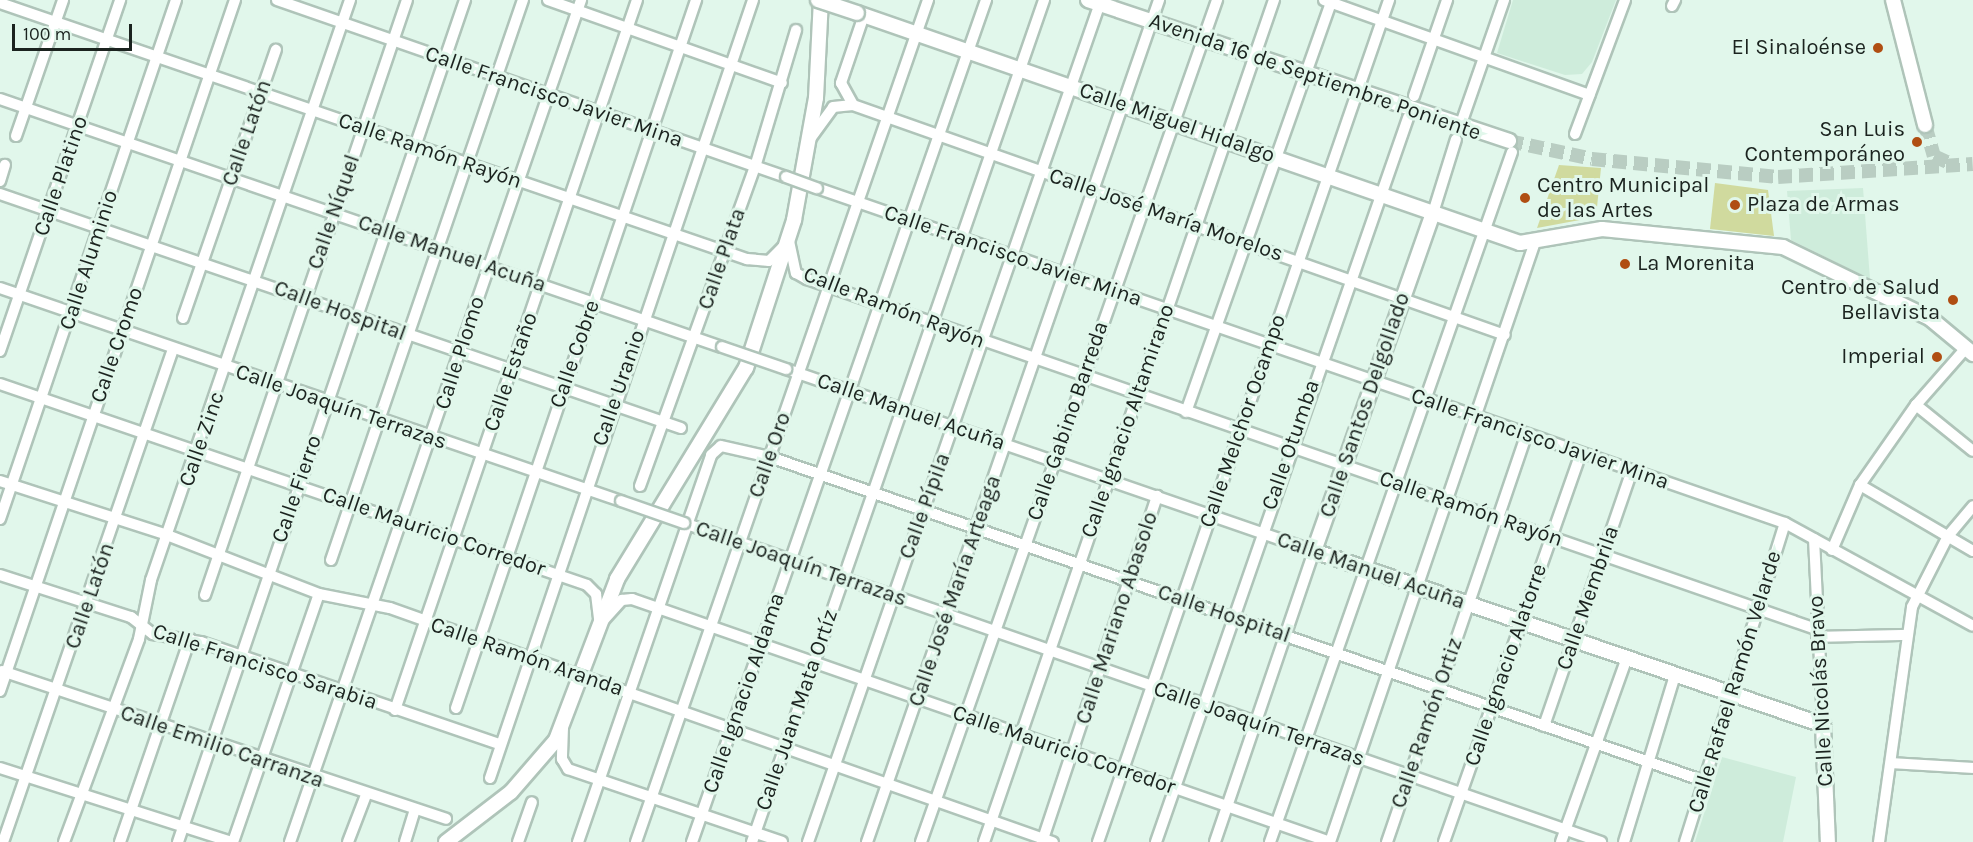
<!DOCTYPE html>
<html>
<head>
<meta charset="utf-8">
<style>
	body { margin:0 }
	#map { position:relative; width:1973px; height:842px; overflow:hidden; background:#e1f7eb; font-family:Karla,sans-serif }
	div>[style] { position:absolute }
	.built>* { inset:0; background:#ceecdb }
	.green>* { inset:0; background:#d0da9e }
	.major-tunnel>* { height:14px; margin-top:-7px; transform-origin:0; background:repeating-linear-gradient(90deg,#b9cdc2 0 14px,transparent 0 21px) }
	.roads { filter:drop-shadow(2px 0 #afc4b9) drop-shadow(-2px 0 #afc4b9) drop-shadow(0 2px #afc4b9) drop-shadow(0 -2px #afc4b9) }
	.minor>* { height:10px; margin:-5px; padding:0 5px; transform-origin:5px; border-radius:5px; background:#fff }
	.major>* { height:14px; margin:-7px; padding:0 7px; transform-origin:7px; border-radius:7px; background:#fff }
	.bridges { filter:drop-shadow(2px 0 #afc4b9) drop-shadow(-2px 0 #afc4b9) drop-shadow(0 2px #afc4b9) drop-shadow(0 -2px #afc4b9) }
	.minor-bridge>* { height:10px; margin:-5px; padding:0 5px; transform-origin:5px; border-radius:5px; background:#fff }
	.major-bridge>* { height:14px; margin:-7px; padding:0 7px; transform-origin:7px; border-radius:7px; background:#fff }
	.dots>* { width:16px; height:16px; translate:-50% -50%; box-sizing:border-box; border:3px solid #e1f7eb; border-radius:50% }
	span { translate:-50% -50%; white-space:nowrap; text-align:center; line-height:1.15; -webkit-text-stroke:6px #e1f7eb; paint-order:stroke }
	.poi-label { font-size:22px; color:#1b231f }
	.right { translate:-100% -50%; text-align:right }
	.left { translate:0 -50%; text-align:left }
	.street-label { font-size:22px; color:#1b231f }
	.scale { position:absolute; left:12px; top:24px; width:120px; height:27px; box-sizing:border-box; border:3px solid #1b231f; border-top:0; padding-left:8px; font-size:18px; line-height:21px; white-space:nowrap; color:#1b231f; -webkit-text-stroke:4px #e1f7eb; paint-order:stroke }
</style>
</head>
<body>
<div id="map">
	<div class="built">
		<i style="clip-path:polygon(1513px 0,1616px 0,1592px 62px,1582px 74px,1565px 75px,1497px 53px)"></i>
		<i style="clip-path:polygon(1863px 188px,1870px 279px,1791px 240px,1787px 191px)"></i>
		<i style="clip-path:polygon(1722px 757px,1796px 777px,1783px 842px,1695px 842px)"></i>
	</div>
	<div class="green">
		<i style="clip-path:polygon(1559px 165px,1601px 168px,1596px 217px,1537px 228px)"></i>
		<i style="clip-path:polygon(1715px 183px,1768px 190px,1774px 236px,1710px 229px)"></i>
	</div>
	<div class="major-tunnel">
		<i style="left:1925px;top:125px;width:32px;rotate:74deg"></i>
		<i style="left:1934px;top:156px;width:19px;rotate:25deg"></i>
		<i style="left:1509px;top:141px;width:85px;rotate:12.2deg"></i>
		<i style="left:1592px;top:159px;width:187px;rotate:5.5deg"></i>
		<i style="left:1778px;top:177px;width:195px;rotate:-3.8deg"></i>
	</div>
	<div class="roads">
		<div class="minor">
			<i style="left:277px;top:0;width:539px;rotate:19.17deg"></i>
			<i style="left:548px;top:0;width:248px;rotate:19.5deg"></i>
			<i style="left:1324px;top:0;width:282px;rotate:19.7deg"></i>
			<i style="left:0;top:3px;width:790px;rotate:18.92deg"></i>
			<i style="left:747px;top:259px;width:22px;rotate:5deg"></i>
			<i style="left:769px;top:261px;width:21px;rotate:-45deg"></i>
			<i style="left:1672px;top:6px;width:7px;rotate:-63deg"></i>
			<i style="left:864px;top:15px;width:72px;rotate:108.7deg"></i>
			<i style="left:841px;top:83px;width:25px;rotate:61deg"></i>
			<i style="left:853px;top:105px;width:691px;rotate:19.43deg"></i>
			<i style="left:1414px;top:96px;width:102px;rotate:-71deg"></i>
			<i style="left:0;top:99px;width:763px;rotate:18.96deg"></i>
			<i style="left:1463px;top:118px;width:125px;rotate:-70.8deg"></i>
			<i style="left:1575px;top:134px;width:143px;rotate:-69.5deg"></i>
			<i style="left:16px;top:136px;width:144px;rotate:-70.9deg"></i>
			<i style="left:810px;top:139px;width:39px;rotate:-54deg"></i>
			<i style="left:833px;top:107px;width:20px;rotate:-6deg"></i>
			<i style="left:0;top:181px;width:17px;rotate:-73deg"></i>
			<i style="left:817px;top:188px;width:1024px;rotate:19.09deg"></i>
			<i style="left:1785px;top:523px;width:214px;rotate:28.7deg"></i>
			<i style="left:0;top:194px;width:720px;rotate:18.96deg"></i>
			<i style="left:1433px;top:213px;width:77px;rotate:-72.7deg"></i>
			<i style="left:789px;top:241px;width:33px;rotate:78deg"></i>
			<i style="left:796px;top:273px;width:13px;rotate:29deg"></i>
			<i style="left:807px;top:279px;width:1068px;rotate:19.13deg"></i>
			<i style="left:0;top:288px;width:657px;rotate:18.93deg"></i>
			<i style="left:183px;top:318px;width:284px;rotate:-70.9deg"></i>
			<i style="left:0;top:351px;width:371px;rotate:-71.1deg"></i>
			<i style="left:786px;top:369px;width:558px;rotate:19.02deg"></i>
			<i style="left:1314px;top:551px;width:307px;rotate:108.8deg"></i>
			<i style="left:0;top:384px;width:620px;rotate:18.9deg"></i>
			<i style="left:587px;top:585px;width:13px;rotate:45deg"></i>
			<i style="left:596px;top:594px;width:31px;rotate:83deg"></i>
			<i style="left:1916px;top:405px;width:73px;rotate:38.9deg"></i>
			<i style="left:1186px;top:412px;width:437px;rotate:-70.5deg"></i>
			<i style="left:0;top:481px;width:176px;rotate:17.9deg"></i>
			<i style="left:167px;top:535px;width:163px;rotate:21.2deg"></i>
			<i style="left:319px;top:594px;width:72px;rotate:11.2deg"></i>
			<i style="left:390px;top:608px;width:185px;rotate:19.6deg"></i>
			<i style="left:1860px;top:485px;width:131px;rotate:30.3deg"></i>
			<i style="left:640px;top:486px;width:339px;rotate:-70.2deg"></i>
			<i style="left:755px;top:167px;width:143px;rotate:-73.3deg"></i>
			<i style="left:0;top:519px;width:548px;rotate:-71.27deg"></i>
			<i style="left:684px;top:523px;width:971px;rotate:19.18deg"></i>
			<i style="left:1814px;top:539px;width:186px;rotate:87.2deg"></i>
			<i style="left:1832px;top:550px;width:71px;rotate:-66.7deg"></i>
			<i style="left:1860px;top:485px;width:98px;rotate:-55deg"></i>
			<i style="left:1916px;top:405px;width:76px;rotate:-48.7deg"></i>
			<i style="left:331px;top:560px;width:592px;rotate:-71.08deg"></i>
			<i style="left:0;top:575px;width:138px;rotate:17.8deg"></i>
			<i style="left:131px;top:617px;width:28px;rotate:38deg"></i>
			<i style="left:153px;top:634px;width:49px;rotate:9.5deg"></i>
			<i style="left:201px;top:642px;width:315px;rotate:18.9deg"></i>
			<i style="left:205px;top:595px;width:628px;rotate:-71.25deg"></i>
			<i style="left:602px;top:622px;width:30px;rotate:-48deg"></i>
			<i style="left:622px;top:600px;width:10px;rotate:-6deg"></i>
			<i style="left:632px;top:599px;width:739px;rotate:19.19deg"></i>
			<i style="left:1817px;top:637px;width:90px;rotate:-1.3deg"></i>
			<i style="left:2px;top:671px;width:468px;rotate:18.4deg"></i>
			<i style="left:601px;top:683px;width:479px;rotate:19.4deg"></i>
			<i style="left:0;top:691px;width:730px;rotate:-71.22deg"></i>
			<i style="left:456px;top:708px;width:748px;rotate:-71.27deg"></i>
			<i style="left:395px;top:710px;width:750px;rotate:-71.18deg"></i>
			<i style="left:1544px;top:726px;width:270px;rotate:-71deg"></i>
			<i style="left:563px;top:727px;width:32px;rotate:92deg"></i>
			<i style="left:562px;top:759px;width:12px;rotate:59deg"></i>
			<i style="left:568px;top:769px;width:226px;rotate:18.8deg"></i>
			<i style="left:1891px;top:763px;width:82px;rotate:3.5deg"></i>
			<i style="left:0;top:768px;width:244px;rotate:17.7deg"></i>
			<i style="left:490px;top:778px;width:821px;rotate:-71.32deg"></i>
			<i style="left:3px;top:842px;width:521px;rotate:-70.97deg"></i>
			<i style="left:64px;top:842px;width:216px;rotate:-69.7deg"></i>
			<i style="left:139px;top:639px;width:60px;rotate:-78.5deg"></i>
			<i style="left:151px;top:580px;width:613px;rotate:-71.06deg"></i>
			<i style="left:120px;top:842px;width:215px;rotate:-71deg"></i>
			<i style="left:178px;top:842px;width:890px;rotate:-71.18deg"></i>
			<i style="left:233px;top:842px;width:262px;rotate:-70.9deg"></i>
			<i style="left:290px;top:842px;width:891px;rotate:-70.93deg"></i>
			<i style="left:348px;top:842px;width:50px;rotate:-69deg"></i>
			<i style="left:405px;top:842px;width:34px;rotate:-73deg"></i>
			<i style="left:518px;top:842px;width:42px;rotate:-70.7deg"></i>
			<i style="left:578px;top:842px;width:409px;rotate:-71deg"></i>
			<i style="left:711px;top:455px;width:13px;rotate:-42deg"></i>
			<i style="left:721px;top:446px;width:50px;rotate:12.7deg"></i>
			<i style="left:770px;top:457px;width:989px;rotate:19.13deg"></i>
			<i style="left:636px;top:842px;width:891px;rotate:-70.87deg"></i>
			<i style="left:692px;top:842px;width:892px;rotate:-70.75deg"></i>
			<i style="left:752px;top:842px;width:891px;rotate:-70.87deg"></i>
			<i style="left:808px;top:842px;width:892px;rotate:-70.81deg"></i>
			<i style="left:867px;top:842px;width:891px;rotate:-70.87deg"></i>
			<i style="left:921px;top:842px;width:893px;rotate:-70.63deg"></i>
			<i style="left:984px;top:842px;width:891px;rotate:-71deg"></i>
			<i style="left:1042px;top:842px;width:365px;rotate:-71.6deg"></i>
			<i style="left:1098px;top:842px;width:891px;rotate:-70.93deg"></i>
			<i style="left:1156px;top:842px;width:767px;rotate:-70.81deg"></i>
			<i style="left:1270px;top:842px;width:731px;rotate:-70.67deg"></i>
			<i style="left:1330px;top:842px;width:634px;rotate:-71.14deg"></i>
			<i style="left:1387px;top:842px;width:431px;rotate:-71.1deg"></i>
			<i style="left:1444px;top:842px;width:411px;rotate:-70.6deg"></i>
			<i style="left:1561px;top:842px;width:195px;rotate:-70.3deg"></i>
			<i style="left:1624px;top:842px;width:175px;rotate:-73deg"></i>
			<i style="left:1685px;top:842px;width:334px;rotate:-72.6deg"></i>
			<i style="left:1879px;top:842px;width:237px;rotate:-82deg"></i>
			<i style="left:1912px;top:607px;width:80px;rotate:-63.1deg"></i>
			<i style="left:1948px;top:536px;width:39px;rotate:-50deg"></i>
		</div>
		<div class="major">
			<i style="left:1088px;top:0;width:444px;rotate:18.5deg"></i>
			<i style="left:1893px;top:0;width:129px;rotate:75.6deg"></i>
			<i style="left:857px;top:13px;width:702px;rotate:19.13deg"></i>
			<i style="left:1520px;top:243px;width:83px;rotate:-9.7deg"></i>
			<i style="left:1602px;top:229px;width:182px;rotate:5.7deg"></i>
			<i style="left:1783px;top:247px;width:165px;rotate:25.9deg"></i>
			<i style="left:1931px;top:319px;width:55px;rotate:39.8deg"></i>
			<i style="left:1433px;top:213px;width:358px;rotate:109.4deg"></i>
			<i style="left:1314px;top:551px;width:538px;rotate:18.87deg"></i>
			<i style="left:1823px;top:725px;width:117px;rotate:87.6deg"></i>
			<i style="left:446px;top:842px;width:82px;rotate:-37.6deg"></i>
			<i style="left:511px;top:792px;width:69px;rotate:-49.1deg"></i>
			<i style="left:556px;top:740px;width:172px;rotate:-69.2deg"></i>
			<i style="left:617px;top:579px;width:247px;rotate:-58.6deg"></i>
			<i style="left:746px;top:368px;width:156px;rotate:-72deg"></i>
			<i style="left:794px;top:220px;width:124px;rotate:-79.8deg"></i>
			<i style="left:816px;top:98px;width:98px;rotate:-87.1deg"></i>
		</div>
	</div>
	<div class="bridges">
		<div class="minor-bridge">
			<i style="left:786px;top:177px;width:33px;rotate:20deg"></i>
			<i style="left:722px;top:347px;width:68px;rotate:19deg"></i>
			<i style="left:621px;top:501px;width:67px;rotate:19.2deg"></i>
			<i style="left:564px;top:670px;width:39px;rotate:19deg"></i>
		</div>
		<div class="major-bridge">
			<i style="left:818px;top:0;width:41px;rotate:18.4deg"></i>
		</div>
	</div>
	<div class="dots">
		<i style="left:1878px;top:48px;background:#b04e12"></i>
		<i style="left:1917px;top:142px;background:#b04e12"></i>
		<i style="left:1525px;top:198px;background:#b04e12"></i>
		<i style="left:1735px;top:205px;background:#b04e12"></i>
		<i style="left:1625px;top:264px;background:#b04e12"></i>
		<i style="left:1953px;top:300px;background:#b04e12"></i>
		<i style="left:1937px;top:357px;background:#b04e12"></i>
	</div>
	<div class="poi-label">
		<span class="right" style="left:1866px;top:48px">El Sinaloénse</span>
		<span class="right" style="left:1905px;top:142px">San Luis<br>Contemporáneo</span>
		<span class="left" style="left:1537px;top:198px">Centro Municipal<br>de las Artes</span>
		<span class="left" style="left:1747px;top:205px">Plaza de Armas</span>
		<span class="left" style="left:1637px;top:264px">La Morenita</span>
		<span class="right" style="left:1940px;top:300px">Centro de Salud<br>Bellavista</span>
		<span class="right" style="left:1925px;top:357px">Imperial</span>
	</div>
	<div class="street-label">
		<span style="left:1315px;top:77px;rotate:19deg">Avenida 16 de Septiembre Poniente</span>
		<span style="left:554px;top:97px;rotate:19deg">Calle Francisco Javier Mina</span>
		<span style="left:1177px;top:123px;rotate:19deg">Calle Miguel Hidalgo</span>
		<span style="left:247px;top:133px;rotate:-71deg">Calle Latón</span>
		<span style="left:430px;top:151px;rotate:19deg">Calle Ramón Rayón</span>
		<span style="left:61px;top:176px;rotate:-71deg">Calle Platino</span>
		<span style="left:334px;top:212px;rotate:-71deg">Calle Níquel</span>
		<span style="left:1166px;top:215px;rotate:19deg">Calle José María Morelos</span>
		<span style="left:452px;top:254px;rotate:19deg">Calle Manuel Acuña</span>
		<span style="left:1013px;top:256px;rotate:19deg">Calle Francisco Javier Mina</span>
		<span style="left:722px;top:259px;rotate:-71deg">Calle Plata</span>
		<span style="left:89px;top:260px;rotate:-72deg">Calle Aluminio</span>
		<span style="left:894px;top:308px;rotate:21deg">Calle Ramón Rayón</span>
		<span style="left:340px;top:311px;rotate:20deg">Calle Hospital</span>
		<span style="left:117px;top:345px;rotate:-71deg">Calle Cromo</span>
		<span style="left:460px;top:353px;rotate:-72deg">Calle Plomo</span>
		<span style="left:575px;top:354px;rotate:-71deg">Calle Cobre</span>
		<span style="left:511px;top:372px;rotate:-71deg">Calle Estaño</span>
		<span style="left:619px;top:388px;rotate:-71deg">Calle Uranio</span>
		<span style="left:1365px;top:405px;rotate:-71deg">Calle Santos Delgollado</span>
		<span style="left:341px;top:407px;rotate:19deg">Calle Joaquín Terrazas</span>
		<span style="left:911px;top:412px;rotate:19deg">Calle Manuel Acuña</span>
		<span style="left:1068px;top:421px;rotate:-71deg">Calle Gabino Barreda</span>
		<span style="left:1128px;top:421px;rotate:-71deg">Calle Ignacio Altamirano</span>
		<span style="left:1243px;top:421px;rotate:-71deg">Calle Melchor Ocampo</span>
		<span style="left:202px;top:439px;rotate:-71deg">Calle Zinc</span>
		<span style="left:1540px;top:439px;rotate:19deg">Calle Francisco Javier Mina</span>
		<span style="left:1291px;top:445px;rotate:-71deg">Calle Otumba</span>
		<span style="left:770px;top:455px;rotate:-71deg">Calle Oro</span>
		<span style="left:297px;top:489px;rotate:-71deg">Calle Fierro</span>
		<span style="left:925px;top:506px;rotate:-70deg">Calle Pípila</span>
		<span style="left:1471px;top:509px;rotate:19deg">Calle Ramón Rayón</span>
		<span style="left:434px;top:532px;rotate:19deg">Calle Mauricio Corredor</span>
		<span style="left:801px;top:564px;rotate:19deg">Calle Joaquín Terrazas</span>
		<span style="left:1371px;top:571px;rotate:19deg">Calle Manuel Acuña</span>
		<span style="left:955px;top:591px;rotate:-71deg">Calle José María Arteaga</span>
		<span style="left:90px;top:596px;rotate:-71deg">Calle Latón</span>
		<span style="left:1588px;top:598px;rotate:-71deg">Calle Membrila</span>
		<span style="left:1224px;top:614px;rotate:19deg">Calle Hospital</span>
		<span style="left:1117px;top:618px;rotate:-72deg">Calle Mariano Abasolo</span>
		<span style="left:527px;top:657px;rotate:19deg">Calle Ramón Aranda</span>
		<span style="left:1506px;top:665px;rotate:-71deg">Calle Ignacio Alatorre</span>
		<span style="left:265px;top:667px;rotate:18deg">Calle Francisco Sarabia</span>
		<span style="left:1735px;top:682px;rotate:-73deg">Calle Rafael Ramón Velarde</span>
		<span style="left:1821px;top:691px;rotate:-93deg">Calle Nicolás Bravo</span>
		<span style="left:744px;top:693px;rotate:-71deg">Calle Ignacio Aldama</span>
		<span style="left:797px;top:710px;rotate:-71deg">Calle Juan Mata Ortíz</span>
		<span style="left:1427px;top:723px;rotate:-71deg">Calle Ramón Ortiz</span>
		<span style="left:1259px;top:724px;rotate:19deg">Calle Joaquín Terrazas</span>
		<span style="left:222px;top:747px;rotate:19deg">Calle Emilio Carranza</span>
		<span style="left:1064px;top:750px;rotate:19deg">Calle Mauricio Corredor</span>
	</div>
	<div class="scale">100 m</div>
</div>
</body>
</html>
